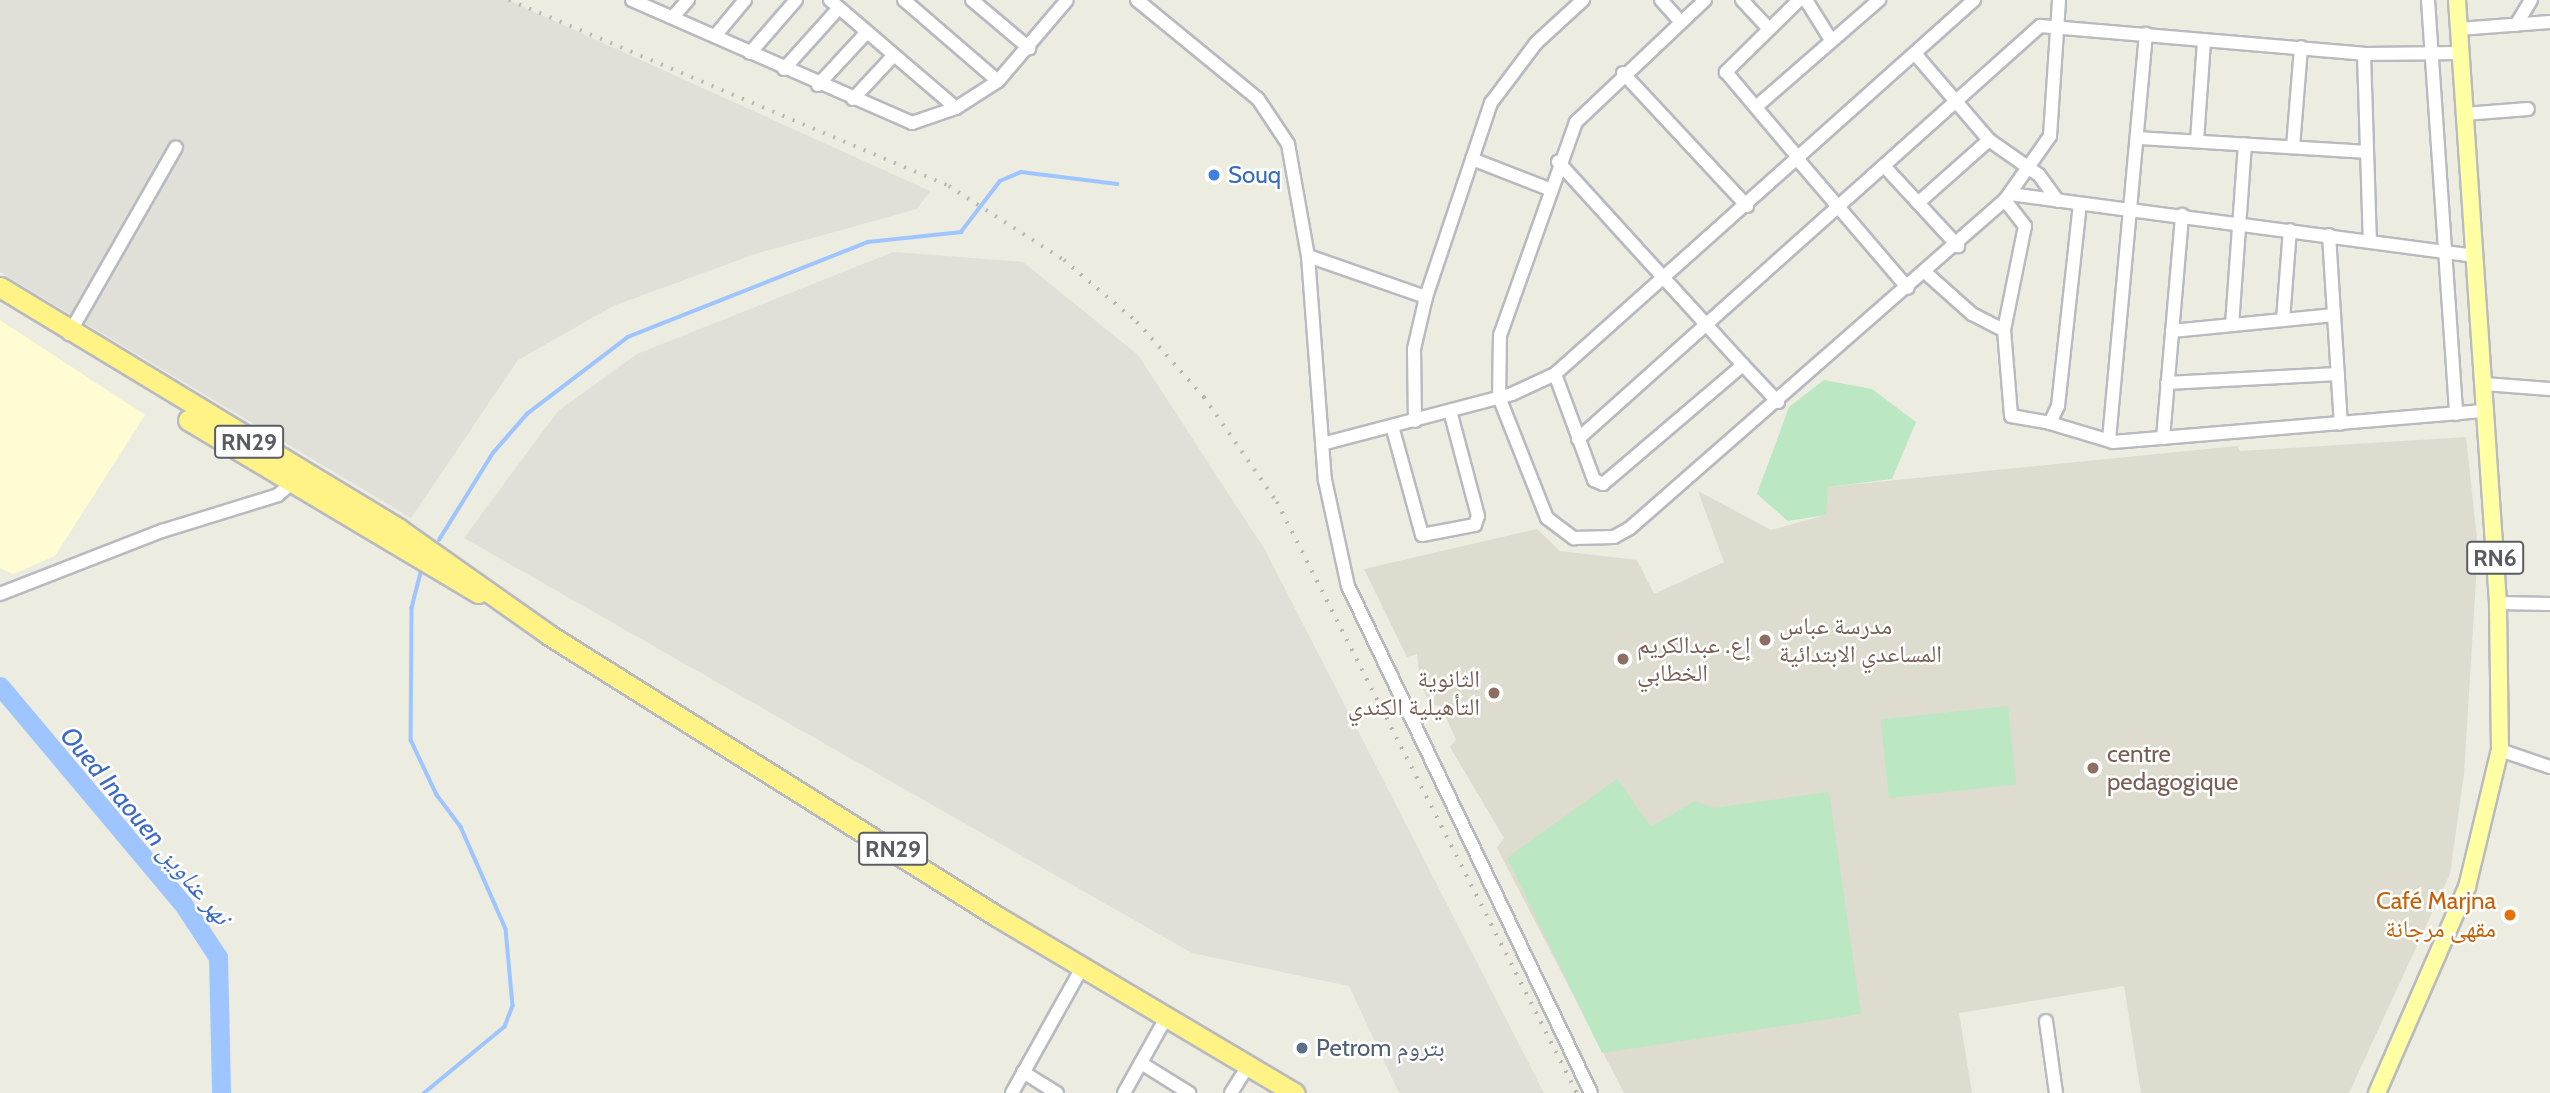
<!DOCTYPE html>
<html>
<head>
<meta charset="utf-8">
<style>
	body { margin:0 }
	#map { position:relative; width:2550px; height:1093px; overflow:hidden; background:#edece0; font-family:Cabin,"Noto Naskh Arabic",sans-serif }
	div>[style] { position:absolute }
	.commercial>* { inset:0; background:#fffcd3 }
	.industrial>* { inset:0; background:#e0dfd8 }
	.education>* { inset:0; background:#dddccf }
	.green>* { inset:0; background:#bbe7c2; transform-origin:0 0 }
	.stream>* { height:3.5px; margin:-1.75px; padding:0 1.75px; transform-origin:1.75px; border-radius:1.75px; background:#9ec5ff }
	.river>* { height:19px; margin:-9.5px; padding:0 9.5px; transform-origin:9.5px; border-radius:9.5px; background:#9ec5ff }
	.roads { filter:drop-shadow(2px 0 #b8bac0) drop-shadow(-2px 0 #b8bac0) drop-shadow(0 2px #b8bac0) drop-shadow(0 -2px #b8bac0) }
	.minor>* { height:12px; margin:-6px; padding:0 6px; transform-origin:6px; border-radius:6px; background:#fff }
	.major>* { height:16px; margin:-8px; padding:0 8px; transform-origin:8px; border-radius:8px; background:#ffffa3 }
	.highway>* { height:19px; margin:-9.5px; padding:0 9.5px; transform-origin:9.5px; border-radius:9.5px; background:#fff385 }
	.rail>* { height:3.5px; margin-top:-1.75px; transform-origin:0; background:repeating-linear-gradient(90deg,#b4b5b5 0 2px,transparent 0 11px) }
	.dots>* { width:19px; height:19px; translate:-50% -50%; box-sizing:border-box; border:4px solid #fff; border-radius:50% }
	span { translate:-50% -50%; white-space:nowrap; text-align:center; line-height:1.15; -webkit-text-stroke:5px #fff; paint-order:stroke }
	.shield-label span { padding:2px 5px; background:#fff; border:2px solid; border-radius:5px; -webkit-text-stroke-width:0 }
	.shield-label { font-size:23px; color:#595c62; font-weight:700 }
	.shop-label { font-size:24px; color:#366cbe }
	.left { translate:0 -50%; text-align:left }
	.education-label { font-size:24px; color:#785e54 }
	.right { translate:-100% -50%; text-align:right }
	.food-label { font-size:24px; color:#c56008 }
	.service-label { font-size:24px; color:#4e5e75 }
	.water-label { font-size:26px; color:#3b69c9; font-style:italic }
</style>
</head>
<body>
<div id="map">
	<div class="commercial">
		<i style="clip-path:polygon(0 320px,145px 415px,55px 556px,13px 574px,0 568px)"></i>
	</div>
	<div class="industrial">
		<i style="clip-path:polygon(0 0,508px 0,930px 191px,917px 209px,758px 253px,613px 306px,518px 360px,411px 518px,0 272px)"></i>
		<i style="clip-path:polygon(893px 252px,1023px 262px,1138px 355px,1265px 550px,1544px 1093px,1399px 1093px,1349px 986px,1192px 953px,464px 538px,558px 411px,637px 354px)"></i>
	</div>
	<div class="education">
		<i style="clip-path:polygon(2466px 437px,2478px 548px,2464px 774px,2450px 874px,2349px 1093px,2141px 1093px,2124px 986px,1959px 1013px,1972px 1093px,1624px 1093px,1497px 848px,1504px 838px,1450px 747px,1456px 740px,1441px 706px,1430px 704px,1420px 682px,1417px 654px,1407px 657px,1364px 569px,1537px 529px,1560px 551px,1637px 560px,1654px 594px,1724px 562px,1698px 491px,1771px 530px,1826px 515px,1827px 487px,2237px 446px,2240px 451px)"></i>
	</div>
	<div class="green">
		<i style="clip-path:polygon(1824px 380px,1872px 389px,1916px 422px,1892px 479px,1828px 487px,1826px 515px,1788px 521px,1757px 494px,1789px 407px)"></i>
		<i style="left:2008px;top:706px;width:79px;height:128px;rotate:84deg"></i>
		<i style="clip-path:polygon(1617px 779px,1651px 827px,1695px 801px,1714px 808px,1829px 792px,1861px 1014px,1602px 1053px,1507px 858px)"></i>
	</div>
	<div class="stream">
		<i style="left:439px;top:540px;width:102px;rotate:-58.2deg"></i>
		<i style="left:493px;top:453px;width:52px;rotate:-48.9deg"></i>
		<i style="left:527px;top:414px;width:127px;rotate:-37.3deg"></i>
		<i style="left:628px;top:337px;width:258px;rotate:-21.6deg"></i>
		<i style="left:868px;top:242px;width:94px;rotate:-6.1deg"></i>
		<i style="left:961px;top:232px;width:64px;rotate:-52.6deg"></i>
		<i style="left:1000px;top:181px;width:23px;rotate:-23deg"></i>
		<i style="left:1021px;top:172px;width:97px;rotate:7.1deg"></i>
		<i style="left:422px;top:569px;width:40px;rotate:104.4deg"></i>
		<i style="left:412px;top:608px;width:132px;rotate:90.4deg"></i>
		<i style="left:411px;top:740px;width:61px;rotate:64.7deg"></i>
		<i style="left:437px;top:795px;width:40px;rotate:53deg"></i>
		<i style="left:461px;top:827px;width:111px;rotate:66.2deg"></i>
		<i style="left:506px;top:929px;width:77px;rotate:84.8deg"></i>
		<i style="left:513px;top:1006px;width:22px;rotate:111deg"></i>
		<i style="left:505px;top:1027px;width:104px;rotate:140.5deg"></i>
	</div>
	<div class="river">
		<i style="left:0;top:686px;width:285px;rotate:50deg"></i>
		<i style="left:183px;top:904px;width:64px;rotate:56.6deg"></i>
		<i style="left:218px;top:957px;width:136px;rotate:88.7deg"></i>
	</div>
	<div class="roads">
		<div class="minor">
			<i style="left:632px;top:0;width:306px;rotate:23.7deg"></i>
			<i style="left:912px;top:123px;width:46px;rotate:-18.8deg"></i>
			<i style="left:956px;top:108px;width:50px;rotate:-32.7deg"></i>
			<i style="left:998px;top:81px;width:106px;rotate:-49.6deg"></i>
			<i style="left:830px;top:0;width:166px;rotate:40.6deg"></i>
			<i style="left:904px;top:0;width:124px;rotate:40.8deg"></i>
			<i style="left:972px;top:0;width:75px;rotate:40.1deg"></i>
			<i style="left:1137px;top:0;width:156px;rotate:39.3deg"></i>
			<i style="left:1258px;top:99px;width:54px;rotate:56.3deg"></i>
			<i style="left:1288px;top:144px;width:114px;rotate:79.9deg"></i>
			<i style="left:1308px;top:256px;width:225px;rotate:85.7deg"></i>
			<i style="left:1325px;top:480px;width:108px;rotate:77.8deg"></i>
			<i style="left:1348px;top:586px;width:562px;rotate:64.39deg"></i>
			<i style="left:1661px;top:0;width:28px;rotate:48deg"></i>
			<i style="left:1705px;top:0;width:178px;rotate:136.6deg"></i>
			<i style="left:1576px;top:122px;width:226px;rotate:109.6deg"></i>
			<i style="left:1500px;top:335px;width:62px;rotate:90.9deg"></i>
			<i style="left:1499px;top:397px;width:130px;rotate:68.4deg"></i>
			<i style="left:1547px;top:518px;width:34px;rotate:37deg"></i>
			<i style="left:1574px;top:538px;width:40px;rotate:-1.4deg"></i>
			<i style="left:1614px;top:537px;width:18px;rotate:-29deg"></i>
			<i style="left:1630px;top:528px;width:498px;rotate:-41.2deg"></i>
			<i style="left:2005px;top:200px;width:78px;rotate:-54.9deg"></i>
			<i style="left:2050px;top:136px;width:136px;rotate:-86.2deg"></i>
			<i style="left:1742px;top:0;width:37px;rotate:47deg"></i>
			<i style="left:1799px;top:0;width:103px;rotate:135.4deg"></i>
			<i style="left:1726px;top:72px;width:115px;rotate:49.9deg"></i>
			<i style="left:1806px;top:0;width:47px;rotate:58deg"></i>
			<i style="left:2428px;top:0;width:415px;rotate:86.1deg"></i>
			<i style="left:673px;top:17px;width:23px;rotate:-49deg"></i>
			<i style="left:2516px;top:25px;width:29px;rotate:-59deg"></i>
			<i style="left:2459px;top:29px;width:91px;rotate:-4.4deg"></i>
			<i style="left:715px;top:36px;width:47px;rotate:-50.2deg"></i>
			<i style="left:750px;top:53px;width:70px;rotate:-49deg"></i>
			<i style="left:2364px;top:54px;width:187px;rotate:88.2deg"></i>
			<i style="left:1917px;top:56px;width:111px;rotate:49.4deg"></i>
			<i style="left:1989px;top:140px;width:61px;rotate:35deg"></i>
			<i style="left:2039px;top:175px;width:32px;rotate:54deg"></i>
			<i style="left:784px;top:69px;width:82px;rotate:-48deg"></i>
			<i style="left:1623px;top:73px;width:182px;rotate:47deg"></i>
			<i style="left:818px;top:85px;width:72px;rotate:-47.2deg"></i>
			<i style="left:853px;top:99px;width:60px;rotate:-47deg"></i>
			<i style="left:1757px;top:106px;width:162px;rotate:-41deg"></i>
			<i style="left:2464px;top:114px;width:64px;rotate:-4.5deg"></i>
			<i style="left:2138px;top:138px;width:229px;rotate:3.5deg"></i>
			<i style="left:2197px;top:141px;width:101px;rotate:-86deg"></i>
			<i style="left:2293px;top:147px;width:100px;rotate:-85.4deg"></i>
			<i style="left:1472px;top:159px;width:83px;rotate:21.3deg"></i>
			<i style="left:1799px;top:161px;width:167px;rotate:49.4deg"></i>
			<i style="left:1885px;top:167px;width:108px;rotate:47.3deg"></i>
			<i style="left:2010px;top:194px;width:469px;rotate:7.6deg"></i>
			<i style="left:1918px;top:203px;width:95px;rotate:-41.6deg"></i>
			<i style="left:2329px;top:235px;width:189px;rotate:86.4deg"></i>
			<i style="left:1308px;top:256px;width:125px;rotate:19.2deg"></i>
			<i style="left:1926px;top:273px;width:62px;rotate:41.7deg"></i>
			<i style="left:1972px;top:314px;width:36px;rotate:27deg"></i>
			<i style="left:2004px;top:330px;width:86px;rotate:85.3deg"></i>
			<i style="left:2011px;top:416px;width:40px;rotate:10deg"></i>
			<i style="left:2050px;top:423px;width:19px;rotate:-65deg"></i>
			<i style="left:2058px;top:406px;width:203px;rotate:-83.8deg"></i>
			<i style="left:2283px;top:320px;width:90px;rotate:-85.6deg"></i>
			<i style="left:2232px;top:325px;width:181px;rotate:-85.9deg"></i>
			<i style="left:2004px;top:330px;width:106px;rotate:-78.6deg"></i>
			<i style="left:2025px;top:226px;width:33px;rotate:-128deg"></i>
			<i style="left:2172px;top:331px;width:163px;rotate:-5.6deg"></i>
			<i style="left:69px;top:334px;width:215px;rotate:-60.2deg"></i>
			<i style="left:1743px;top:365px;width:51px;rotate:46.6deg"></i>
			<i style="left:1555px;top:374px;width:113px;rotate:69.8deg"></i>
			<i style="left:1594px;top:480px;width:10px;rotate:24deg"></i>
			<i style="left:1603px;top:484px;width:184px;rotate:-40.4deg"></i>
			<i style="left:1743px;top:365px;width:275px;rotate:-132.3deg"></i>
			<i style="left:2167px;top:383px;width:171px;rotate:-3deg"></i>
			<i style="left:2484px;top:384px;width:66px;rotate:4.3deg"></i>
			<i style="left:1415px;top:421px;width:72px;rotate:-90.8deg"></i>
			<i style="left:1414px;top:349px;width:53px;rotate:-77deg"></i>
			<i style="left:1426px;top:297px;width:205px;rotate:-71.5deg"></i>
			<i style="left:1491px;top:103px;width:75px;rotate:-53.1deg"></i>
			<i style="left:1536px;top:43px;width:64px;rotate:-42.5deg"></i>
			<i style="left:2050px;top:423px;width:66px;rotate:16.8deg"></i>
			<i style="left:2113px;top:442px;width:374px;rotate:-4.8deg"></i>
			<i style="left:1392px;top:426px;width:113px;rotate:74.6deg"></i>
			<i style="left:1422px;top:535px;width:54px;rotate:-10.7deg"></i>
			<i style="left:1475px;top:525px;width:9px;rotate:-72deg"></i>
			<i style="left:1478px;top:516px;width:109px;rotate:-104.9deg"></i>
			<i style="left:2163px;top:438px;width:224px;rotate:-85.1deg"></i>
			<i style="left:1578px;top:439px;width:620px;rotate:-41.79deg"></i>
			<i style="left:2040px;top:26px;width:325px;rotate:4.9deg"></i>
			<i style="left:2364px;top:54px;width:96px;rotate:-0.6deg"></i>
			<i style="left:2109px;top:440px;width:408px;rotate:-84.8deg"></i>
			<i style="left:1322px;top:444px;width:196px;rotate:-14.7deg"></i>
			<i style="left:1512px;top:394px;width:47px;rotate:-24.9deg"></i>
			<i style="left:1555px;top:374px;width:562px;rotate:-41.75deg"></i>
			<i style="left:0;top:594px;width:174px;rotate:-21.3deg"></i>
			<i style="left:162px;top:531px;width:121px;rotate:-17.2deg"></i>
			<i style="left:278px;top:495px;width:24px;rotate:-42deg"></i>
			<i style="left:2498px;top:603px;width:52px;rotate:1.1deg"></i>
			<i style="left:2500px;top:750px;width:53px;rotate:18.8deg"></i>
			<i style="left:2046px;top:1021px;width:73px;rotate:82.1deg"></i>
			<i style="left:1141px;top:1063px;width:57px;rotate:32deg"></i>
			<i style="left:1023px;top:1072px;width:40px;rotate:32deg"></i>
			<i style="left:1012px;top:1093px;width:143px;rotate:-60.8deg"></i>
			<i style="left:1124px;top:1093px;width:88px;rotate:-60.8deg"></i>
			<i style="left:1231px;top:1093px;width:34px;rotate:-58deg"></i>
		</div>
		<div class="major">
			<i style="left:2377px;top:1093px;width:225px;rotate:-66.4deg"></i>
			<i style="left:2467px;top:887px;width:141px;rotate:-76.5deg"></i>
			<i style="left:2500px;top:750px;width:147px;rotate:-90.8deg"></i>
			<i style="left:2498px;top:603px;width:604px;rotate:-93.89deg"></i>
		</div>
		<div class="highway">
			<i style="left:0;top:287px;width:467px;rotate:31.2deg"></i>
			<i style="left:399px;top:529px;width:184px;rotate:35.2deg"></i>
			<i style="left:549px;top:635px;width:530px;rotate:32.13deg"></i>
			<i style="left:998px;top:917px;width:345px;rotate:30.7deg"></i>
			<i style="left:188px;top:420px;width:338px;rotate:30.8deg"></i>
		</div>
	</div>
	<div class="rail">
		<i style="left:509px;top:0;width:478px;rotate:22.9deg"></i>
		<i style="left:949px;top:186px;width:137px;rotate:32.8deg"></i>
		<i style="left:1064px;top:260px;width:96px;rotate:40.3deg"></i>
		<i style="left:1137px;top:322px;width:101px;rotate:48.2deg"></i>
		<i style="left:1204px;top:397px;width:128px;rotate:55.2deg"></i>
		<i style="left:1277px;top:502px;width:663px;rotate:63.09deg"></i>
	</div>
	<div class="dots">
		<i style="left:1214px;top:175px;background:#3f7fe0"></i>
		<i style="left:1765px;top:640px;background:#8d6e63"></i>
		<i style="left:1623px;top:659px;background:#8d6e63"></i>
		<i style="left:1494px;top:693px;background:#8d6e63"></i>
		<i style="left:2093px;top:768px;background:#8d6e63"></i>
		<i style="left:2510px;top:915px;background:#e8710a"></i>
		<i style="left:1302px;top:1048px;background:#5c6f8a"></i>
	</div>
	<div class="shield-label">
		<span style="left:249px;top:442px">RN29</span>
		<span style="left:2495px;top:558px">RN6</span>
		<span style="left:893px;top:849px">RN29</span>
	</div>
	<div class="shop-label">
		<span class="left" style="left:1228px;top:175px">Souq</span>
	</div>
	<div class="education-label">
		<span class="left" style="left:1779px;top:640px">مدرسة عباس<br>المساعدي الابتدائية</span>
		<span class="left" style="left:1637px;top:659px">إع. عبدالكريم<br>الخطابي</span>
		<span class="right" style="left:1480px;top:693px">الثانوية<br>التأهيلية الكندي</span>
		<span class="left" style="left:2107px;top:768px">centre<br>pedagogique</span>
	</div>
	<div class="food-label">
		<span class="right" style="left:2496px;top:915px">Café Marjna<br>مقهى مرجانة</span>
	</div>
	<div class="service-label">
		<span class="left" style="left:1316px;top:1048px">Petrom بتروم</span>
	</div>
	<div class="water-label">
		<span style="left:145px;top:826px;rotate:50deg">Oued Inaouen نهر عناوين</span>
	</div>
</div>
</body>
</html>
